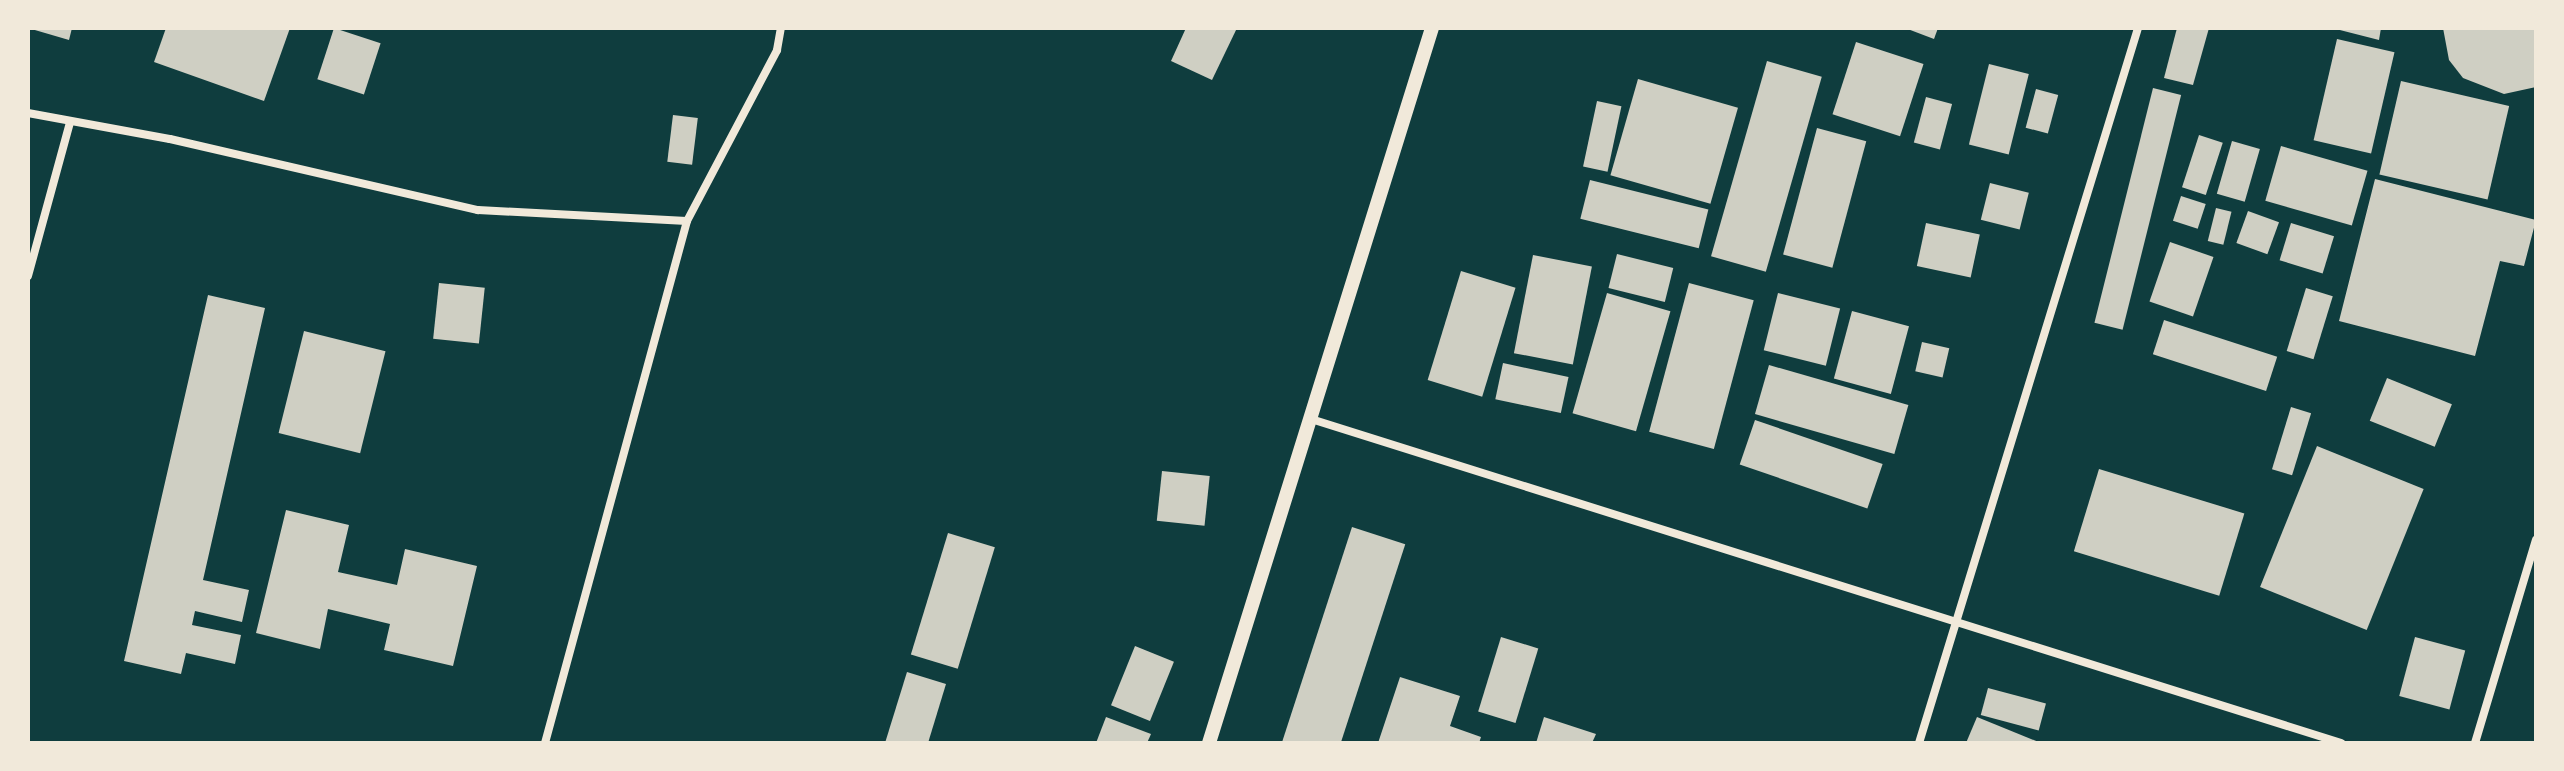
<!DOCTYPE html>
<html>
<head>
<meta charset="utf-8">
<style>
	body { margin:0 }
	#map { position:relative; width:2564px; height:771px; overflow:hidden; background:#0f3d3e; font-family:"Public Sans",sans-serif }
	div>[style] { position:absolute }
	.building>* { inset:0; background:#cfcfc3; transform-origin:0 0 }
	.minor>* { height:8px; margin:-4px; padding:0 4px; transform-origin:4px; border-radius:4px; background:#f1e9da }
	.tertiary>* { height:14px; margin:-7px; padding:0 7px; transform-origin:7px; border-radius:7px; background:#f1e9da }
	span { translate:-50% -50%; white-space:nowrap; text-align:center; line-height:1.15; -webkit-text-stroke:8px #f1e9da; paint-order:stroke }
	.frame { position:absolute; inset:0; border:30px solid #f1e9da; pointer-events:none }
</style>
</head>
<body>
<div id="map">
	<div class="building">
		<i style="clip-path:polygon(28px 28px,72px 28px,69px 40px)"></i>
		<i style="clip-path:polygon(166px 28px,290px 28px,264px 101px,154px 62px)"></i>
		<i style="left:334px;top:28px;width:49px;height:54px;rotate:18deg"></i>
		<i style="clip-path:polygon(1186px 28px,1237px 28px,1212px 80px,1171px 61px)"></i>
		<i style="clip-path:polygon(1905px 28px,1938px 28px,1934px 39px)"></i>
		<i style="clip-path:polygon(2177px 28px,2209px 28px,2193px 85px,2164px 78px)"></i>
		<i style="clip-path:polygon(2332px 28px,2381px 28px,2379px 40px)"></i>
		<i style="clip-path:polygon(2443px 28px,2536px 28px,2536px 87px,2504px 94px,2463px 78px,2449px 60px)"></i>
		<i style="left:2337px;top:39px;width:59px;height:104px;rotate:13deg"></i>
		<i style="left:1856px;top:42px;width:71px;height:76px;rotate:18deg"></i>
		<i style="left:1767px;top:61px;width:57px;height:203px;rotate:16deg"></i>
		<i style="left:1989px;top:64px;width:41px;height:83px;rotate:14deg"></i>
		<i style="left:1638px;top:79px;width:104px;height:100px;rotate:16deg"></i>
		<i style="left:2401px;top:81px;width:111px;height:96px;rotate:13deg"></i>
		<i style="left:2153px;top:88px;width:29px;height:242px;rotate:14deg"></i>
		<i style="left:2036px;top:89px;width:23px;height:40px;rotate:15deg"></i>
		<i style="left:1926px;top:97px;width:27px;height:47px;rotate:15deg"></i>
		<i style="left:1597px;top:101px;width:25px;height:67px;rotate:12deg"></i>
		<i style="left:673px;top:115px;width:25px;height:47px;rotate:7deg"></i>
		<i style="left:1817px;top:128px;width:51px;height:131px;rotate:15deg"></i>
		<i style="left:2199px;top:135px;width:25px;height:55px;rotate:18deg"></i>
		<i style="left:2232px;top:141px;width:29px;height:55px;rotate:16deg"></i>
		<i style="left:2281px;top:146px;width:90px;height:57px;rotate:16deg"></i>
		<i style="clip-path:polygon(2375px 179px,2536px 220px,2524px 266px,2500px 261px,2475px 356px,2339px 321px)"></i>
		<i style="left:1590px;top:180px;width:122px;height:40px;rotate:14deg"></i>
		<i style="left:1990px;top:183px;width:40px;height:38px;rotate:14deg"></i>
		<i style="left:2181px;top:196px;width:26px;height:26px;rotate:18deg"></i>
		<i style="left:2216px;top:208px;width:16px;height:34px;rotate:14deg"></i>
		<i style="left:2248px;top:211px;width:33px;height:34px;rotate:20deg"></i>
		<i style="left:1926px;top:223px;width:55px;height:44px;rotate:12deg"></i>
		<i style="left:2291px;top:223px;width:45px;height:39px;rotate:17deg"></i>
		<i style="left:2170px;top:242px;width:46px;height:63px;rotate:19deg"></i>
		<i style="left:1617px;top:254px;width:58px;height:35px;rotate:14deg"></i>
		<i style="left:1533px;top:255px;width:60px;height:100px;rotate:11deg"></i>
		<i style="left:1461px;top:271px;width:57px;height:114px;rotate:17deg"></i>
		<i style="left:439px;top:283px;width:46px;height:56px;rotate:6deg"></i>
		<i style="left:1689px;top:283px;width:67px;height:154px;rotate:15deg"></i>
		<i style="left:2306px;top:288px;width:28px;height:66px;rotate:17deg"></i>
		<i style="left:1607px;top:293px;width:66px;height:125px;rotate:16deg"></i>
		<i style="left:1778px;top:293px;width:64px;height:59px;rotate:14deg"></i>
		<i style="clip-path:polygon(208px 295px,265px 308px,203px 580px,249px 590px,242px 622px,195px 611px,192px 625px,241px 635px,235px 664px,186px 653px,181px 674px,124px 661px)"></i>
		<i style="left:1852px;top:311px;width:59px;height:70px;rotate:15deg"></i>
		<i style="left:2164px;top:320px;width:119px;height:36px;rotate:18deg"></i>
		<i style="left:304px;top:331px;width:84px;height:105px;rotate:14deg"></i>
		<i style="left:1922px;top:342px;width:28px;height:30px;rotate:13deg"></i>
		<i style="left:1503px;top:363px;width:67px;height:37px;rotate:12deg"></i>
		<i style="left:1769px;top:365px;width:145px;height:51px;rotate:16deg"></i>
		<i style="left:2387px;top:378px;width:70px;height:46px;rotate:22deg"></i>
		<i style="left:2291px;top:407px;width:21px;height:65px;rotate:17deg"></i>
		<i style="left:1755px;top:420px;width:135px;height:47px;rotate:19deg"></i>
		<i style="left:2317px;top:446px;width:115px;height:152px;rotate:22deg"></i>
		<i style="left:2099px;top:469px;width:152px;height:86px;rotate:17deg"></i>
		<i style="left:1162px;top:471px;width:48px;height:50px;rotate:6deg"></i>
		<i style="clip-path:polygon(286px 510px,349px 525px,338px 572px,397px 585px,405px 549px,477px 566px,453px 666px,384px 650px,390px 624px,328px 609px,320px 649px,256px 633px)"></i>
		<i style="left:1352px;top:527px;width:56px;height:228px;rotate:18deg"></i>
		<i style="left:948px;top:533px;width:49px;height:127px;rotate:17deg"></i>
		<i style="left:1501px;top:637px;width:39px;height:78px;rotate:17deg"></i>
		<i style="left:2415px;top:637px;width:52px;height:61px;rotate:15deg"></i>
		<i style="left:1135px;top:646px;width:42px;height:64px;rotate:22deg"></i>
		<i style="clip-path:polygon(907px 672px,946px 684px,928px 743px,885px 743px)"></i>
		<i style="clip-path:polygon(1400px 677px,1460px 696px,1450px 726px,1481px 737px,1479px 743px,1378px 743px)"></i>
		<i style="left:1988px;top:688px;width:60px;height:28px;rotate:15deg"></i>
		<i style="clip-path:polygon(1106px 717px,1151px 734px,1147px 743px,1096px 743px)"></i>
		<i style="clip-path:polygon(1544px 717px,1596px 734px,1592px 743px,1536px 743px)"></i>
		<i style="clip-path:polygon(1977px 717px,2041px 743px,1966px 743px)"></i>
	</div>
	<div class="minor">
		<i style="left:28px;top:113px;width:144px;rotate:10.4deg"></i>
		<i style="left:170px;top:139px;width:316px;rotate:13deg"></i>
		<i style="left:478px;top:210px;width:209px;rotate:3deg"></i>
		<i style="left:28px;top:276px;width:160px;rotate:-74.7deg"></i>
		<i style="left:1311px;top:419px;width:1080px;rotate:17.46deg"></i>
		<i style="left:545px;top:743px;width:541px;rotate:-74.78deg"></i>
		<i style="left:687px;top:221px;width:193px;rotate:-62.2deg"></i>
		<i style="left:777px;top:50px;width:22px;rotate:-80deg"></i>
		<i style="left:1919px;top:743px;width:748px;rotate:-72.97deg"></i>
		<i style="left:2475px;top:743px;width:212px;rotate:-73.3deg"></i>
	</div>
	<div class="tertiary">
		<i style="left:1209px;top:743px;width:749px;rotate:-72.68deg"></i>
	</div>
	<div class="frame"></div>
</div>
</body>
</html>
